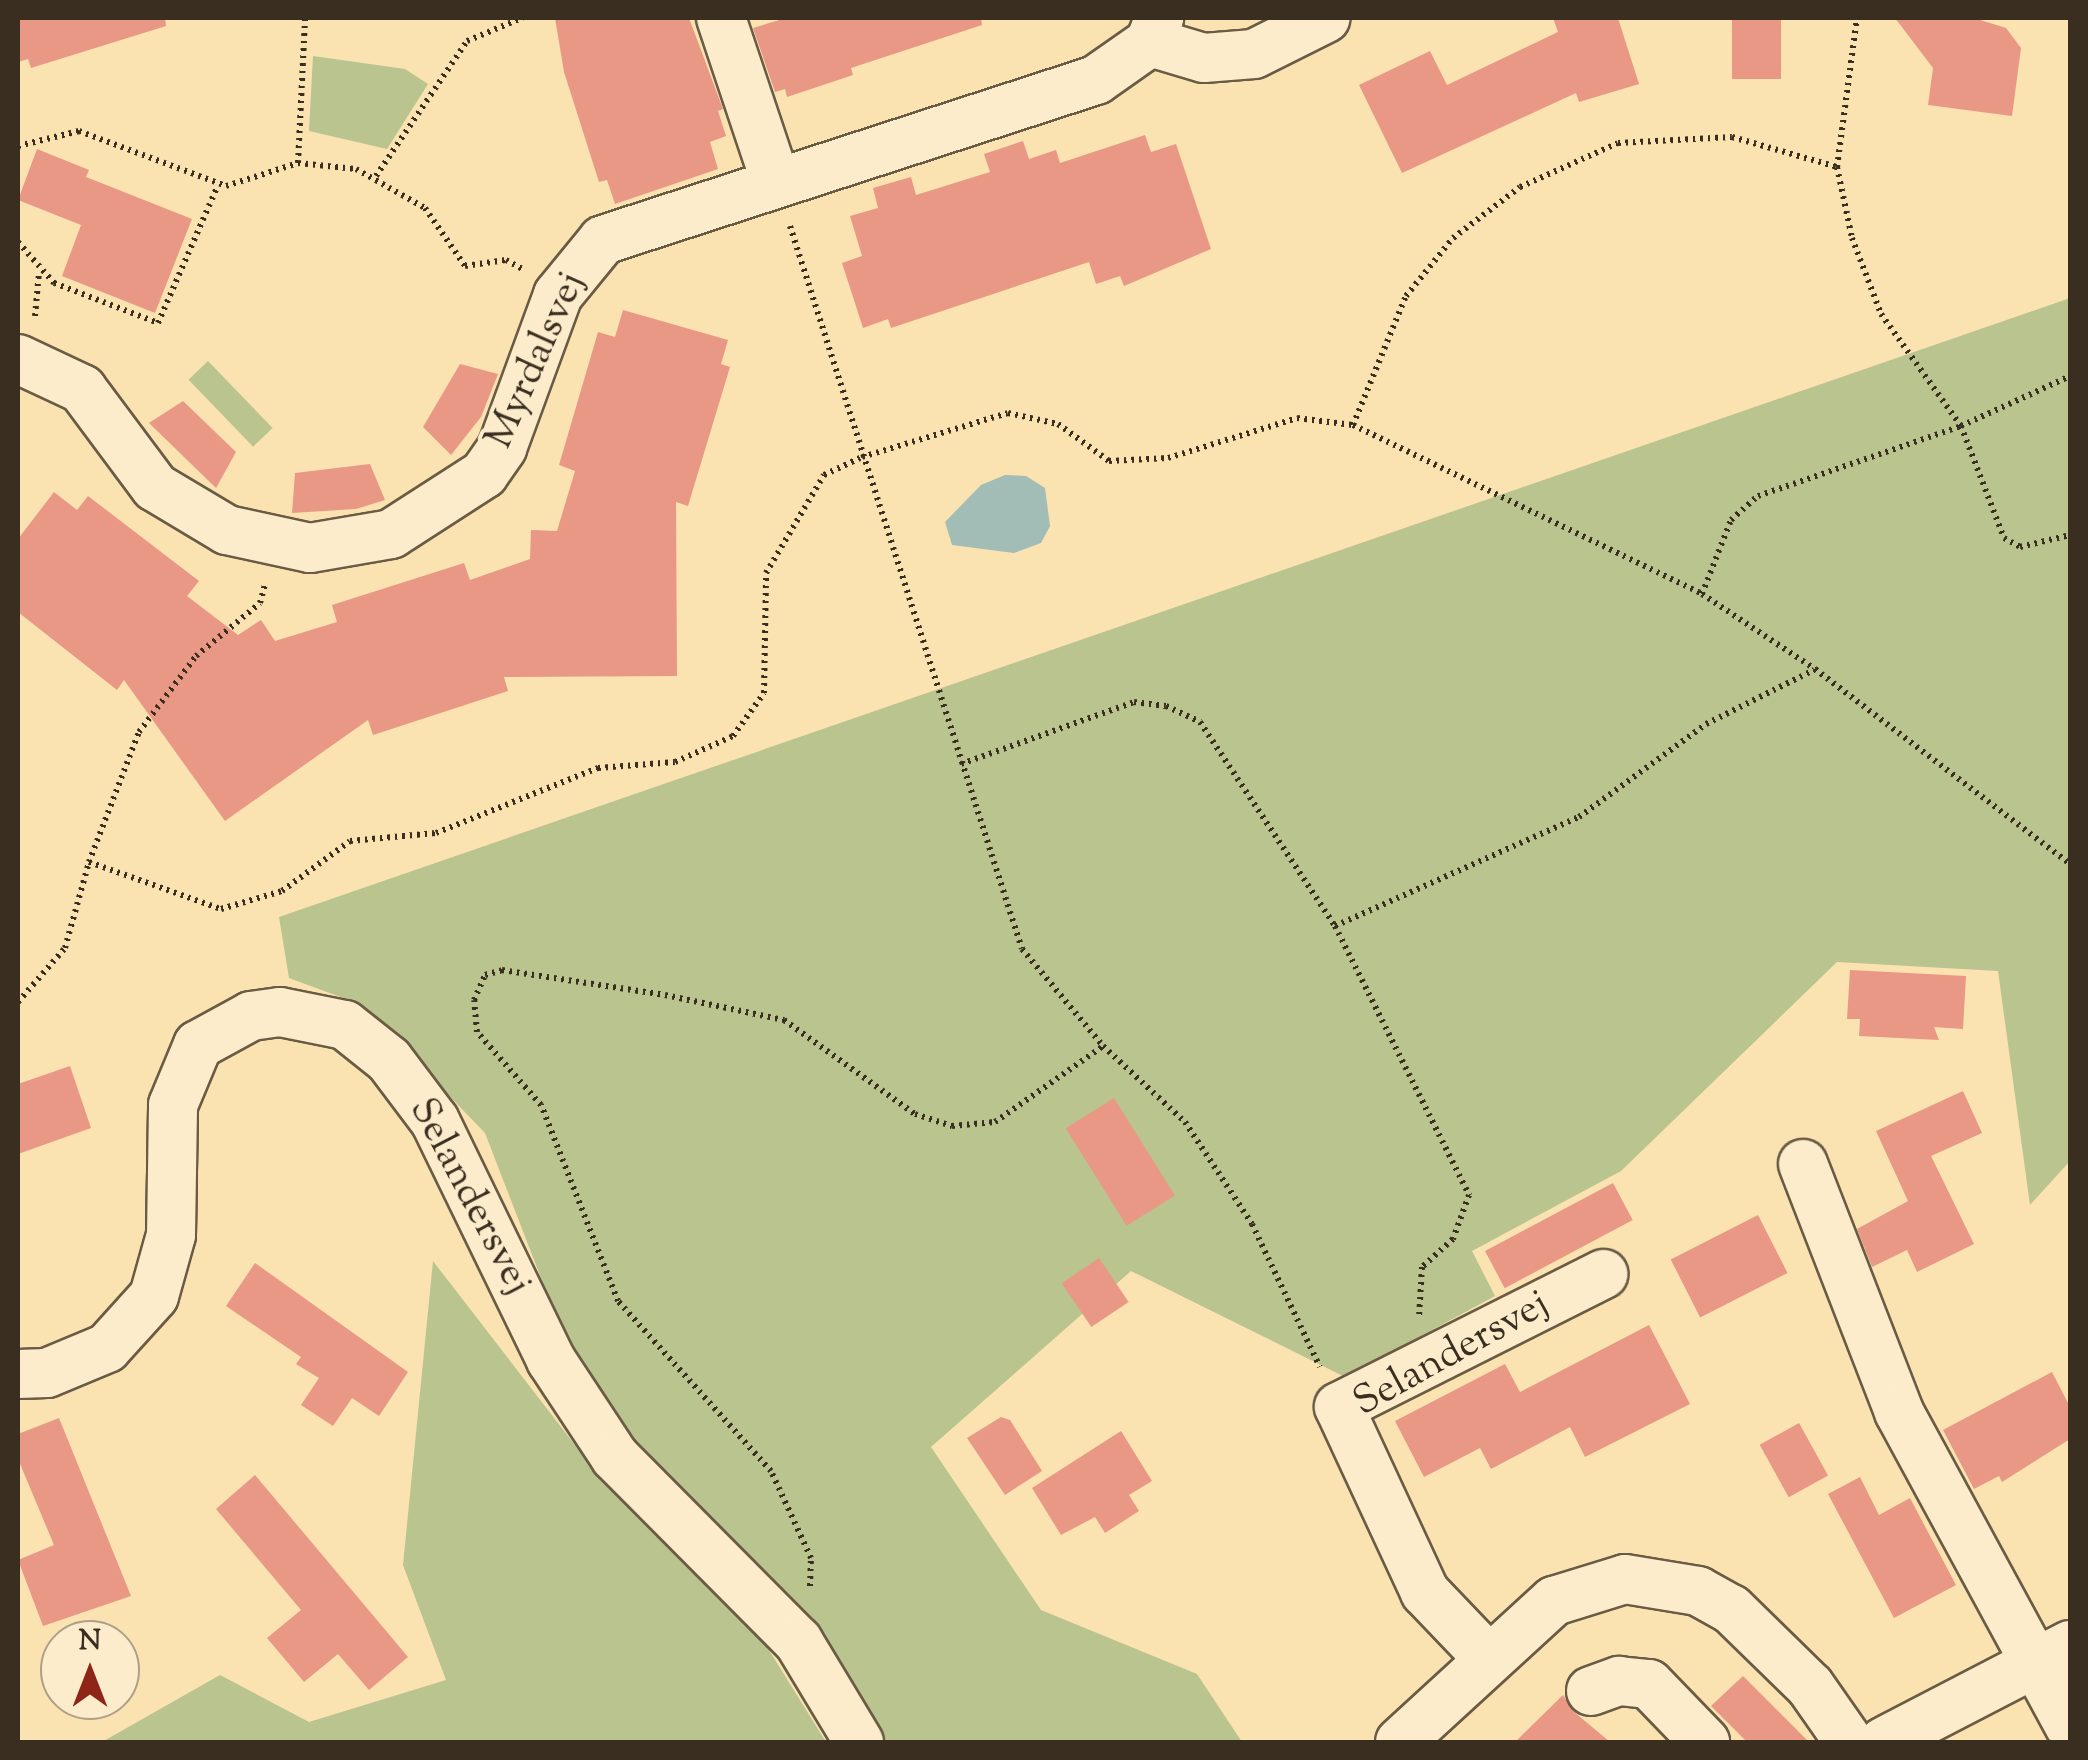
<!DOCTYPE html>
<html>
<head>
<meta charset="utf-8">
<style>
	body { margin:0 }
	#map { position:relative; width:2088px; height:1760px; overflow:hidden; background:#fae2b1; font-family:"Sorts Mill Goudy",serif }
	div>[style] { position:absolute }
	.green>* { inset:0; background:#bac48f; transform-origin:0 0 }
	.water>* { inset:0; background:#a2bcb6 }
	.building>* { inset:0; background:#e99885; transform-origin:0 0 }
	.path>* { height:6px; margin-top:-3px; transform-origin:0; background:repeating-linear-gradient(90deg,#3a2e20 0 2.5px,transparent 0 7.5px) }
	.roads { filter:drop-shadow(2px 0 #6a5b44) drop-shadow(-2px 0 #6a5b44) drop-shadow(0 2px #6a5b44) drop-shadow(0 -2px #6a5b44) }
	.minor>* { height:48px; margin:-24px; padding:0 24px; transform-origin:24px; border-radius:24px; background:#fceccc }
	span { translate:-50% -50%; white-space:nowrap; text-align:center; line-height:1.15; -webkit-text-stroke:8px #fceccc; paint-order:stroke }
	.street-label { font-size:40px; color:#3a2e20 }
	.frame { position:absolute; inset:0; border:20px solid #3a2e20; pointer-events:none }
	.north { position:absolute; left:40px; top:1620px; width:100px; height:100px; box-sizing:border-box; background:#fceccc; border:2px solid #aea087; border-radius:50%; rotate:0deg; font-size:28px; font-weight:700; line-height:40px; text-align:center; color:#3a2e20 }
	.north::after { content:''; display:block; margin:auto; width:35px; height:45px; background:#8f2418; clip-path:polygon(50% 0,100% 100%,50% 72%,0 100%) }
</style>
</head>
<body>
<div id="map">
	<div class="green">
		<i style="clip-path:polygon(313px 56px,405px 69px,428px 84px,387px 149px,309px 131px)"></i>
		<i style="clip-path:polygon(2070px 298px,2070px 1161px,2030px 1205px,1998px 971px,1837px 962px,1621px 1171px,1472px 1251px,1495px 1296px,1345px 1377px,1131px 1271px,931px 1447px,1041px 1610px,1197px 1674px,1242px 1742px,887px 1742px,827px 1651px,687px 1512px,577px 1371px,485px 1133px,362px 1005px,289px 978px,279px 917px)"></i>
		<i style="left:208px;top:361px;width:93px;height:27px;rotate:46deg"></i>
		<i style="clip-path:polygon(433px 1261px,595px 1471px,764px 1642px,826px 1742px,102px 1742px,220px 1675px,309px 1722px,446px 1680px,403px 1565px)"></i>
	</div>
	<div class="water">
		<i style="clip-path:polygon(1005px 475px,1026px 476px,1045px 488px,1050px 526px,1041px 543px,1014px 553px,952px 545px,945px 522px,981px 485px)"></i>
	</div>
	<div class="building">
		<i style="clip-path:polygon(18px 18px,165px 18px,166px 26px,31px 68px,28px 59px,18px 62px)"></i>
		<i style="clip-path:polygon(555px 18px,689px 18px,723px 109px,718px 111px,726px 136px,710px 142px,718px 169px,615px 204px,607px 180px,599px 182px,564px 72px)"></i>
		<i style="clip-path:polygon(786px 18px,981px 18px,982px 25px,851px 68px,853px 75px,787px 97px,785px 89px,775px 92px,753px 28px)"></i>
		<i style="clip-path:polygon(1553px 18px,1618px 18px,1639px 84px,1579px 102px,1576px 93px,1402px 173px,1359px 85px,1430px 51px,1447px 85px,1558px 32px)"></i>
		<i style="left:1732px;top:18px;width:49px;height:61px"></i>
		<i style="clip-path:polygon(1895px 18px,1974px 18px,2006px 28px,2021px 48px,2012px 116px,1928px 105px,1933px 68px)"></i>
		<i style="clip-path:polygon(1145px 135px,1151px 152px,1176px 144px,1211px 249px,1124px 286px,1120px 276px,1096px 284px,1089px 262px,891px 328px,888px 319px,863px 328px,842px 263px,862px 256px,850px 216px,878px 208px,873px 188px,911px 177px,916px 195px,990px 172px,984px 154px,1023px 141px,1029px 159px,1056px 150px,1060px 163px)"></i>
		<i style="clip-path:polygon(37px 149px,89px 170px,86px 177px,192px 219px,155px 313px,62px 276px,81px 225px,18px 200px)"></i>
		<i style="clip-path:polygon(623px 310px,728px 340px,721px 364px,730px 367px,688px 506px,676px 502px,677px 676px,504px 677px,508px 691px,373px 735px,368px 720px,225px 821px,124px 680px,117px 690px,18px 612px,18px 539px,54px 492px,77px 510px,88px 496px,199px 581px,187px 596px,238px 635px,261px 620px,275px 641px,337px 622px,332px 605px,464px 563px,470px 580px,530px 559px,531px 530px,557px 531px,575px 471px,559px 465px,598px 332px,615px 337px)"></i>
		<i style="clip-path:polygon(460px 364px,498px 374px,481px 417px,451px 455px,423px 427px)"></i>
		<i style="clip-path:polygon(183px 401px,236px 452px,216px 488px,149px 423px)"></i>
		<i style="clip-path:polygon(370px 464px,385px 500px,356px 509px,292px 513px,295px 473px)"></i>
		<i style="clip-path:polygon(1850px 970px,1966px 976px,1963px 1029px,1934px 1027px,1939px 1040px,1859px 1036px,1860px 1019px,1847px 1019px)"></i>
		<i style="clip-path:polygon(70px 1066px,91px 1128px,18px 1154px,18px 1084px)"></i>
		<i style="clip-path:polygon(1963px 1091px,1982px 1133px,1931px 1156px,1974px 1244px,1917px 1272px,1907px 1250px,1872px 1267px,1857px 1229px,1908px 1201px,1876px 1131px)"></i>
		<i style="left:1114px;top:1098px;width:115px;height:57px;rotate:58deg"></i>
		<i style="left:1613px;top:1183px;width:42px;height:145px;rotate:62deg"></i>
		<i style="left:1758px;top:1215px;width:65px;height:98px;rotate:63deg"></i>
		<i style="left:1099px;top:1258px;width:53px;height:45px;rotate:56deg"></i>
		<i style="clip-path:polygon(255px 1263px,408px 1372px,379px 1416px,352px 1398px,333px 1426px,301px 1405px,319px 1378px,296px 1364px,301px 1357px,226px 1306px)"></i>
		<i style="clip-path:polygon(1649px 1325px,1690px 1404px,1585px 1457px,1570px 1427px,1491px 1469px,1480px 1448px,1424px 1477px,1395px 1421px,1505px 1364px,1520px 1392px)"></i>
		<i style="clip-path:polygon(2052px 1372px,2070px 1407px,2070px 1439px,2002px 1482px,1999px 1476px,1974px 1489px,1943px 1430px)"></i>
		<i style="clip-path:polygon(1001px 1417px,1010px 1420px,1042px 1471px,1005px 1495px,967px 1438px)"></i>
		<i style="clip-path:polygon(59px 1418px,131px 1596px,43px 1626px,18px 1560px,54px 1545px,18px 1459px,18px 1434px)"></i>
		<i style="left:1799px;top:1423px;width:60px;height:45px;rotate:61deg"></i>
		<i style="clip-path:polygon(1121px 1431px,1152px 1481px,1129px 1495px,1139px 1511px,1105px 1533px,1095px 1517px,1061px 1535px,1032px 1488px)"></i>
		<i style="clip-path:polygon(255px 1475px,408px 1657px,369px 1690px,338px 1654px,304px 1682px,267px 1638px,301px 1610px,216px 1509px)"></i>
		<i style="clip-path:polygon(1860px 1477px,1879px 1515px,1910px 1498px,1956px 1585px,1894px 1618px,1828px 1494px)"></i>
		<i style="clip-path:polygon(1743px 1676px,1809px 1742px,1747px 1742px,1711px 1706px)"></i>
		<i style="clip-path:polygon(1563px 1695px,1573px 1711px,1610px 1742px,1515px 1742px)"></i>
	</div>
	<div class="path">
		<i style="left:18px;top:146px;width:63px;rotate:-13.8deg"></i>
		<i style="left:79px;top:131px;width:157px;rotate:20.5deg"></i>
		<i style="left:226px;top:186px;width:76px;rotate:-17.7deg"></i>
		<i style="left:298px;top:163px;width:58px;rotate:5.9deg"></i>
		<i style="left:356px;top:169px;width:79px;rotate:29.5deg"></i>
		<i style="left:425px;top:208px;width:70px;rotate:55.4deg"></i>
		<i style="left:465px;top:266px;width:41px;rotate:-8.3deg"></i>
		<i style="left:506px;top:260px;width:18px;rotate:29deg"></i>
		<i style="left:298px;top:163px;width:145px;rotate:-87.2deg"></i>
		<i style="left:1837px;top:167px;width:73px;rotate:78.1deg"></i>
		<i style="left:1852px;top:238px;width:81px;rotate:69.1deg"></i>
		<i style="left:1881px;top:314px;width:138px;rotate:54.5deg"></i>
		<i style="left:1961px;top:426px;width:120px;rotate:-24.6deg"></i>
		<i style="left:376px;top:176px;width:163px;rotate:-56deg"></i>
		<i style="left:467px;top:41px;width:60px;rotate:-22.7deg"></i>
		<i style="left:790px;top:226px;width:759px;rotate:72.21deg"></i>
		<i style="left:1022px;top:949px;width:126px;rotate:50.1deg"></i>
		<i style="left:1103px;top:1046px;width:112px;rotate:42.8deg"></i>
		<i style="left:1185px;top:1122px;width:122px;rotate:56.7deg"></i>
		<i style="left:1252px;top:1224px;width:158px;rotate:64.6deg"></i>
		<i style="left:18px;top:242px;width:55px;rotate:48.7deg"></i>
		<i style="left:54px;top:283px;width:111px;rotate:21deg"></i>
		<i style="left:158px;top:323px;width:150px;rotate:-66.5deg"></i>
		<i style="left:35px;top:316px;width:44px;rotate:-84.8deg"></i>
		<i style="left:1353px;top:425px;width:139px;rotate:-67.7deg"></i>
		<i style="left:1406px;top:296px;width:75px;rotate:-51deg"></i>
		<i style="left:1453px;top:238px;width:84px;rotate:-37.3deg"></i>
		<i style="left:1520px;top:187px;width:107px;rotate:-24.2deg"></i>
		<i style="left:1618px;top:143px;width:114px;rotate:-3deg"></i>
		<i style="left:1732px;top:137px;width:109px;rotate:15.9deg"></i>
		<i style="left:1837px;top:167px;width:150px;rotate:-82.4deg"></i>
		<i style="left:1702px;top:594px;width:79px;rotate:-68.6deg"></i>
		<i style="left:1731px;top:520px;width:36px;rotate:-42deg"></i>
		<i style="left:1758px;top:496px;width:215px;rotate:-19deg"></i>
		<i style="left:1961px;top:426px;width:120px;rotate:69deg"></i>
		<i style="left:2004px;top:538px;width:18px;rotate:29deg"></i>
		<i style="left:2020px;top:547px;width:51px;rotate:-13.5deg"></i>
		<i style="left:961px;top:764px;width:184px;rotate:-19.7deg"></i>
		<i style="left:1134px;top:702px;width:32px;rotate:7deg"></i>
		<i style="left:1166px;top:706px;width:38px;rotate:25deg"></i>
		<i style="left:1200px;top:722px;width:245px;rotate:56.5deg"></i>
		<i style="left:1335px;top:926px;width:267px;rotate:-24.1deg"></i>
		<i style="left:1579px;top:817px;width:157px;rotate:-36.2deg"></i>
		<i style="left:1706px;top:724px;width:121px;rotate:-26.6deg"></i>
		<i style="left:89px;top:862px;width:140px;rotate:19.6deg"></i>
		<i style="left:221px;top:909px;width:64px;rotate:-16.4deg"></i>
		<i style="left:282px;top:891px;width:84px;rotate:-36.3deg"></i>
		<i style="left:350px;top:841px;width:86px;rotate:-5.3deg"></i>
		<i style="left:436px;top:833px;width:175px;rotate:-21.9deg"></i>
		<i style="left:598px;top:768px;width:77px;rotate:-4.5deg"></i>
		<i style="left:675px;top:762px;width:64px;rotate:-24.1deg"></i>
		<i style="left:733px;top:736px;width:53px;rotate:-54.2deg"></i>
		<i style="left:764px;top:693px;width:120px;rotate:-89deg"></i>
		<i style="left:766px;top:573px;width:114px;rotate:-59.4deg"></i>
		<i style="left:824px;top:475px;width:42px;rotate:-25.3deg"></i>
		<i style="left:862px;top:457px;width:152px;rotate:-16.8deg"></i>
		<i style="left:1008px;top:413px;width:51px;rotate:12.4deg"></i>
		<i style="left:1058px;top:424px;width:63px;rotate:36deg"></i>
		<i style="left:1109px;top:461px;width:59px;rotate:-2.9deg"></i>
		<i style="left:1168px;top:458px;width:135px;rotate:-17.2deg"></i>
		<i style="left:1297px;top:418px;width:56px;rotate:7.1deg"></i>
		<i style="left:1353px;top:425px;width:388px;rotate:25.8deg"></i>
		<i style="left:1702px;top:594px;width:136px;rotate:33.6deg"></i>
		<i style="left:1815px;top:669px;width:321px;rotate:37.4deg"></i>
		<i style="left:1335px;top:926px;width:301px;rotate:63.5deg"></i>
		<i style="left:1469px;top:1195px;width:47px;rotate:110deg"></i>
		<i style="left:1453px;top:1239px;width:42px;rotate:137.9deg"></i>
		<i style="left:1422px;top:1267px;width:50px;rotate:93.4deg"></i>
		<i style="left:18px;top:1002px;width:72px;rotate:-49deg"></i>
		<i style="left:65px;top:948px;width:89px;rotate:-74.4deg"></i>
		<i style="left:89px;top:862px;width:139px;rotate:-69deg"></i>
		<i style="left:139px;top:732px;width:95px;rotate:-53.1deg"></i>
		<i style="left:196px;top:656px;width:83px;rotate:-39.6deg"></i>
		<i style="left:260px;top:603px;width:20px;rotate:-75deg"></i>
		<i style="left:810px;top:1586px;width:28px;rotate:-88deg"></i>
		<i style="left:811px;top:1558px;width:96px;rotate:-114.7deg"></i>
		<i style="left:771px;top:1471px;width:229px;rotate:-132deg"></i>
		<i style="left:618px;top:1301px;width:211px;rotate:-111.4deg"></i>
		<i style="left:541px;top:1105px;width:97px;rotate:-131.2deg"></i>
		<i style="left:477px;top:1032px;width:32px;rotate:-95deg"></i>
		<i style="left:474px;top:1000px;width:27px;rotate:-66deg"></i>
		<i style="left:485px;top:975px;width:18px;rotate:-16deg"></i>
		<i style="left:502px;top:970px;width:165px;rotate:8.7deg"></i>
		<i style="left:665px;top:995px;width:122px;rotate:11.9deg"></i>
		<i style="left:784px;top:1020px;width:161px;rotate:35.7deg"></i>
		<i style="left:915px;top:1114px;width:39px;rotate:18deg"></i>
		<i style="left:952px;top:1126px;width:43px;rotate:-5.3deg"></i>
		<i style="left:995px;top:1122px;width:132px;rotate:-35.1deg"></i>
	</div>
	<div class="roads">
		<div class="minor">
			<i style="left:721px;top:18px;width:173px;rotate:71.5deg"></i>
			<i style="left:1150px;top:42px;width:56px;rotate:16.5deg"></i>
			<i style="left:1204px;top:58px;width:50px;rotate:-4.6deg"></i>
			<i style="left:1254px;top:54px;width:80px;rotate:-26.6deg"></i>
			<i style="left:18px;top:359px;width:71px;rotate:25.1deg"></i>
			<i style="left:82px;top:389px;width:122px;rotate:53.3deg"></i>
			<i style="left:155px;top:487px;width:84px;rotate:30.8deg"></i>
			<i style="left:227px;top:530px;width:85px;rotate:12.2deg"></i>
			<i style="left:310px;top:548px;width:82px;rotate:-9.8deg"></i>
			<i style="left:391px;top:534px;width:111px;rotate:-32.8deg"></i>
			<i style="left:484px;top:474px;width:32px;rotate:-55deg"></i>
			<i style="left:502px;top:448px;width:163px;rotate:-69.9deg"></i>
			<i style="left:558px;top:295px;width:71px;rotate:-50.7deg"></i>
			<i style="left:603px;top:240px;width:518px;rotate:-17.98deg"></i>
			<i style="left:1096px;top:80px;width:66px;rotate:-35.1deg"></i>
			<i style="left:1150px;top:42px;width:26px;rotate:-69deg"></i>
			<i style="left:1803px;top:1164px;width:266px;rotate:68.8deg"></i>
			<i style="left:1899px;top:1412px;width:358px;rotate:61.5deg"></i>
			<i style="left:18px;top:1374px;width:29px;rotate:-2deg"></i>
			<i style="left:47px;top:1373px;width:65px;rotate:-22.6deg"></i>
			<i style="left:107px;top:1348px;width:70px;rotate:-47.9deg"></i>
			<i style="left:154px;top:1296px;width:63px;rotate:-74.4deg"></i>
			<i style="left:171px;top:1235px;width:130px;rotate:-89.1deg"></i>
			<i style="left:173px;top:1105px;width:65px;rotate:-67.4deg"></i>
			<i style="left:198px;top:1045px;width:60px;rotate:-28.7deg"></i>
			<i style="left:251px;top:1016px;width:29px;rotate:-8deg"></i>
			<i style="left:280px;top:1012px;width:66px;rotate:11.3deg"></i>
			<i style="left:345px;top:1025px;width:56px;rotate:38.5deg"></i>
			<i style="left:389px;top:1060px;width:76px;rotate:53deg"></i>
			<i style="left:435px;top:1121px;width:266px;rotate:64.1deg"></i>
			<i style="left:551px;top:1360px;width:116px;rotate:56.6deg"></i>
			<i style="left:615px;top:1457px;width:260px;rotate:45.2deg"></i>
			<i style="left:798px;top:1641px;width:118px;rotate:58.9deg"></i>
			<i style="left:1488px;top:1658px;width:91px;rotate:-133.7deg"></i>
			<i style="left:1425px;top:1592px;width:204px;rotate:-114.9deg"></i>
			<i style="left:1339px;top:1407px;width:296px;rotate:-26.7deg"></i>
			<i style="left:1591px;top:1691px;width:30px;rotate:-20deg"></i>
			<i style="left:1619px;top:1681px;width:30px;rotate:6deg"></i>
			<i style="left:1649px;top:1684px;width:81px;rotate:46deg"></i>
			<i style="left:1400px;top:1742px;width:209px;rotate:-42.5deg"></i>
			<i style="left:1554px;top:1601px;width:74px;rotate:-17.2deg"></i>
			<i style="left:1625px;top:1579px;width:74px;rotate:9.3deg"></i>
			<i style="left:1698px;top:1591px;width:38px;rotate:29deg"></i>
			<i style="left:1731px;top:1609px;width:110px;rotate:44.3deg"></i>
			<i style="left:1810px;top:1686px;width:68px;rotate:55.1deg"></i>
			<i style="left:1883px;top:1742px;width:211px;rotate:-27.4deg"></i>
		</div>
	</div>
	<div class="street-label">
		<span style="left:537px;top:361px;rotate:-66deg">Myrdalsvej</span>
		<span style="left:469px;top:1197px;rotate:62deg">Selandersvej</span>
		<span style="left:1452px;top:1355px;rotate:-29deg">Selandersvej</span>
	</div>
	<div class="frame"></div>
	<div class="north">N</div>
</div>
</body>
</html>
